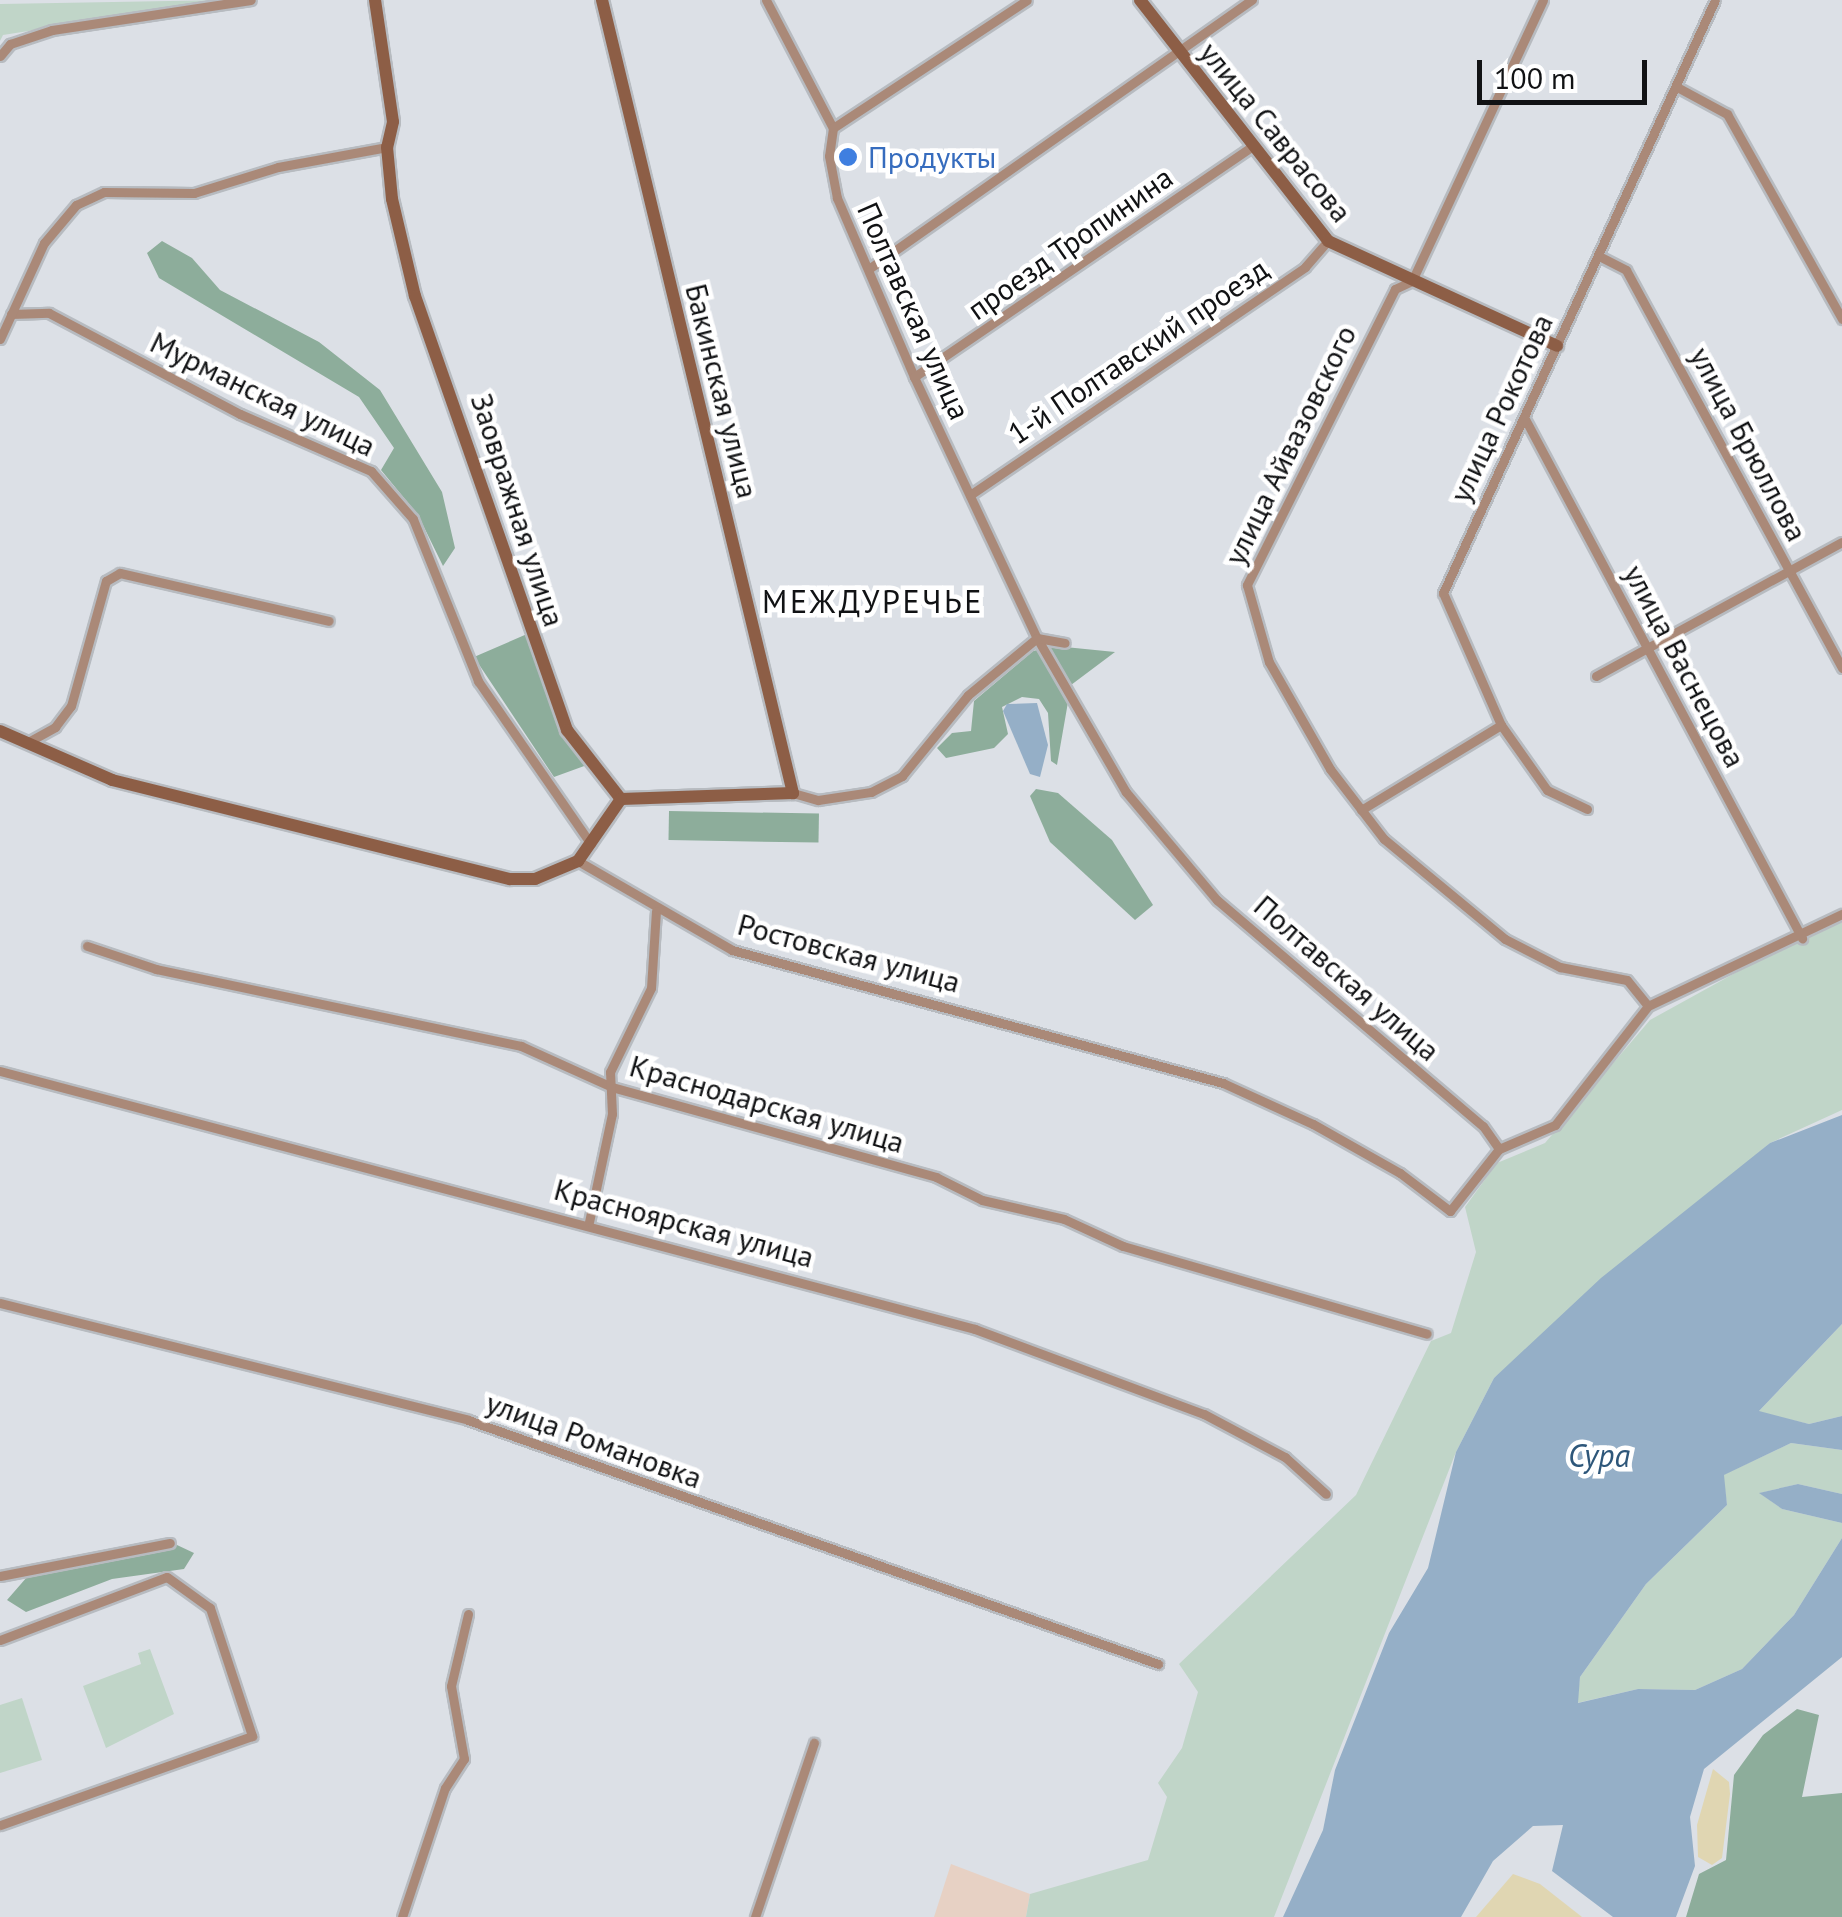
<!DOCTYPE html>
<html>
<head>
<meta charset="utf-8">
<style>
	body { margin:0 }
	#map { position:relative; width:1842px; height:1917px; overflow:hidden; background:#dce0e6; font-family:"PT Sans",sans-serif }
	div>[style] { position:absolute }
	.commercial>* { inset:0; background:#e7d1c4 }
	.green>* { inset:0; background:#c0d5c8 }
	.forest>* { inset:0; background:#8dad9b; transform-origin:0 0 }
	.sand>* { inset:0; background:#e0d6b2 }
	.water>* { inset:0; background:#95afc7 }
	.roads { filter:drop-shadow(2px 0 #b7bbc0) drop-shadow(-2px 0 #b7bbc0) drop-shadow(0 2px #b7bbc0) drop-shadow(0 -2px #b7bbc0) }
	.street>* { height:9px; margin:-4.5px; padding:0 4.5px; transform-origin:4.5px; border-radius:4.5px; background:#aa8978 }
	.secondary>* { height:12px; margin:-6px; padding:0 6px; transform-origin:6px; border-radius:6px; background:#8d5e46 }
	.dots>* { width:28px; height:28px; translate:-50% -50%; box-sizing:border-box; border:5px solid #fff; border-radius:50% }
	span { translate:-50% -50%; white-space:nowrap; text-align:center; line-height:1.15; -webkit-text-stroke:9px #fff; paint-order:stroke }
	.street-label { font-size:30px; color:#111214 }
	.shop-label { font-size:30px; color:#366cbe }
	.left { translate:0 -50%; text-align:left }
	.neighbourhood-label { font-size:32px; color:#111214; letter-spacing:2.5px }
	.water-label { font-size:32px; color:#2e577a; font-style:italic }
	.scale { position:absolute; left:1477px; top:60px; width:170px; height:45px; box-sizing:border-box; border:5px solid #111214; border-top:0; padding-left:12px; font-size:30px; line-height:35px; white-space:nowrap; color:#111214; -webkit-text-stroke:8px #fff; paint-order:stroke }
</style>
</head>
<body>
<div id="map">
	<div class="commercial">
		<i style="clip-path:polygon(951px 1864px,1030px 1894px,1026px 1917px,934px 1917px)"></i>
	</div>
	<div class="green">
		<i style="clip-path:polygon(226px 0,3px 35px,0 41px,0 4px)"></i>
		<i style="clip-path:polygon(1842px 914px,1842px 1110px,1770px 1143px,1494px 1378px,1456px 1452px,1274px 1917px,1026px 1917px,1030px 1894px,1148px 1860px,1167px 1797px,1158px 1783px,1182px 1748px,1198px 1692px,1179px 1664px,1356px 1495px,1431px 1341px,1451px 1333px,1476px 1252px,1465px 1207px,1497px 1163px,1545px 1143px,1650px 1020px)"></i>
		<i style="clip-path:polygon(1842px 1324px,1842px 1416px,1809px 1424px,1758px 1412px)"></i>
		<i style="clip-path:polygon(1791px 1443px,1842px 1450px,1842px 1494px,1798px 1484px,1760px 1493px,1782px 1509px,1842px 1523px,1842px 1538px,1794px 1615px,1742px 1669px,1695px 1690px,1638px 1689px,1577px 1703px,1580px 1677px,1646px 1584px,1727px 1505px,1723px 1475px)"></i>
		<i style="clip-path:polygon(150px 1649px,174px 1714px,106px 1748px,83px 1686px,141px 1664px,138px 1653px)"></i>
		<i style="clip-path:polygon(22px 1698px,42px 1760px,0 1773px,0 1705px)"></i>
	</div>
	<div class="forest">
		<i style="clip-path:polygon(162px 241px,192px 258px,220px 290px,319px 342px,380px 390px,442px 492px,455px 548px,443px 566px,418px 515px,381px 470px,394px 448px,359px 397px,159px 278px,147px 253px)"></i>
		<i style="clip-path:polygon(527px 634px,562px 729px,587px 765px,554px 777px,474px 657px)"></i>
		<i style="clip-path:polygon(1055px 646px,1115px 652px,1071px 685px,1057px 765px,1051px 761px,1048px 713px,1039px 699px,1022px 697px,1002px 707px,1008px 734px,994px 748px,946px 758px,937px 748px,952px 733px,971px 731px,974px 701px,1033px 651px)"></i>
		<i style="clip-path:polygon(1036px 789px,1058px 793px,1112px 840px,1153px 905px,1135px 920px,1050px 842px,1030px 796px)"></i>
		<i style="left:669px;top:811px;width:150px;height:29px;rotate:1deg"></i>
		<i style="clip-path:polygon(177px 1545px,194px 1553px,184px 1569px,112px 1579px,26px 1612px,7px 1600px,27px 1577px)"></i>
		<i style="clip-path:polygon(1797px 1709px,1819px 1715px,1802px 1797px,1842px 1793px,1842px 1917px,1686px 1917px,1699px 1874px,1726px 1860px,1734px 1775px,1763px 1735px)"></i>
	</div>
	<div class="sand">
		<i style="clip-path:polygon(1713px 1769px,1729px 1782px,1730px 1794px,1722px 1858px,1712px 1865px,1698px 1857px,1697px 1825px)"></i>
		<i style="clip-path:polygon(1513px 1874px,1540px 1884px,1582px 1917px,1476px 1917px)"></i>
	</div>
	<div class="water">
		<i style="clip-path:polygon(1037px 703px,1048px 745px,1040px 777px,1030px 774px,1003px 711px,1007px 704px)"></i>
		<i style="clip-path:polygon(1842px 1115px,1842px 1324px,1759px 1411px,1809px 1424px,1842px 1416px,1842px 1450px,1791px 1443px,1724px 1475px,1727px 1505px,1646px 1584px,1580px 1677px,1578px 1703px,1638px 1689px,1695px 1690px,1742px 1669px,1794px 1615px,1842px 1538px,1842px 1657px,1704px 1769px,1690px 1817px,1695px 1866px,1676px 1917px,1613px 1917px,1552px 1871px,1563px 1825px,1533px 1826px,1493px 1861px,1461px 1917px,1283px 1917px,1323px 1830px,1335px 1770px,1389px 1633px,1428px 1568px,1456px 1452px,1494px 1378px,1601px 1278px,1770px 1143px)"></i>
		<i style="clip-path:polygon(1798px 1484px,1842px 1494px,1842px 1523px,1782px 1509px,1759px 1493px)"></i>
	</div>
	<div class="roads">
		<div class="street">
			<i style="left:766px;top:0;width:144px;rotate:62.4deg"></i>
			<i style="left:833px;top:128px;width:28px;rotate:98deg"></i>
			<i style="left:829px;top:156px;width:43px;rotate:79.2deg"></i>
			<i style="left:837px;top:198px;width:195px;rotate:66.7deg"></i>
			<i style="left:914px;top:377px;width:289px;rotate:64.8deg"></i>
			<i style="left:1037px;top:638px;width:178px;rotate:60deg"></i>
			<i style="left:1126px;top:792px;width:141px;rotate:49.9deg"></i>
			<i style="left:1217px;top:900px;width:349px;rotate:40.4deg"></i>
			<i style="left:1483px;top:1126px;width:28px;rotate:55deg"></i>
			<i style="left:1543px;top:0;width:310px;rotate:115deg"></i>
			<i style="left:1412px;top:281px;width:19px;rotate:155deg"></i>
			<i style="left:1395px;top:289px;width:331px;rotate:116.6deg"></i>
			<i style="left:1247px;top:585px;width:80px;rotate:74.1deg"></i>
			<i style="left:1269px;top:662px;width:123px;rotate:60.3deg"></i>
			<i style="left:1330px;top:769px;width:88px;rotate:52.4deg"></i>
			<i style="left:1384px;top:839px;width:157px;rotate:39.6deg"></i>
			<i style="left:1505px;top:939px;width:62px;rotate:27deg"></i>
			<i style="left:1560px;top:967px;width:68px;rotate:11deg"></i>
			<i style="left:1627px;top:980px;width:33px;rotate:51deg"></i>
			<i style="left:0;top:56px;width:16px;rotate:-50deg"></i>
			<i style="left:10px;top:44px;width:44px;rotate:-18.4deg"></i>
			<i style="left:52px;top:30px;width:201px;rotate:-8.6deg"></i>
			<i style="left:1677px;top:87px;width:57px;rotate:28.4deg"></i>
			<i style="left:1727px;top:114px;width:235px;rotate:60.7deg"></i>
			<i style="left:833px;top:128px;width:232px;rotate:-33.4deg"></i>
			<i style="left:1599px;top:256px;width:30px;rotate:27deg"></i>
			<i style="left:1626px;top:270px;width:453px;rotate:61.5deg"></i>
			<i style="left:870px;top:268px;width:467px;rotate:-35.1deg"></i>
			<i style="left:11px;top:314px;width:38px;rotate:-2deg"></i>
			<i style="left:49px;top:313px;width:216px;rotate:27.9deg"></i>
			<i style="left:240px;top:414px;width:143px;rotate:23.5deg"></i>
			<i style="left:371px;top:471px;width:64px;rotate:48.8deg"></i>
			<i style="left:413px;top:519px;width:175px;rotate:68.1deg"></i>
			<i style="left:478px;top:681px;width:198px;rotate:55.3deg"></i>
			<i style="left:0;top:339px;width:106px;rotate:-65.4deg"></i>
			<i style="left:44px;top:243px;width:50px;rotate:-49.9deg"></i>
			<i style="left:76px;top:205px;width:31px;rotate:-25deg"></i>
			<i style="left:104px;top:192px;width:90px;rotate:0.6deg"></i>
			<i style="left:194px;top:193px;width:88px;rotate:-17.2deg"></i>
			<i style="left:278px;top:167px;width:111px;rotate:-10.4deg"></i>
			<i style="left:914px;top:377px;width:410px;rotate:-34.3deg"></i>
			<i style="left:1524px;top:417px;width:591px;rotate:61.92deg"></i>
			<i style="left:970px;top:495px;width:405px;rotate:-34.2deg"></i>
			<i style="left:1305px;top:267px;width:35px;rotate:-49deg"></i>
			<i style="left:1037px;top:638px;width:28px;rotate:10deg"></i>
			<i style="left:1596px;top:676px;width:280px;rotate:-28.6deg"></i>
			<i style="left:30px;top:741px;width:29px;rotate:-29deg"></i>
			<i style="left:55px;top:727px;width:26px;rotate:-53deg"></i>
			<i style="left:71px;top:706px;width:130px;rotate:-74.4deg"></i>
			<i style="left:106px;top:581px;width:16px;rotate:-30deg"></i>
			<i style="left:120px;top:573px;width:214px;rotate:12.9deg"></i>
			<i style="left:793px;top:793px;width:26px;rotate:16deg"></i>
			<i style="left:818px;top:800px;width:54px;rotate:-8.6deg"></i>
			<i style="left:871px;top:792px;width:35px;rotate:-27deg"></i>
			<i style="left:902px;top:776px;width:104px;rotate:-50.8deg"></i>
			<i style="left:968px;top:695px;width:89px;rotate:-39.6deg"></i>
			<i style="left:1587px;top:809px;width:44px;rotate:-154.6deg"></i>
			<i style="left:1547px;top:790px;width:80px;rotate:-125.3deg"></i>
			<i style="left:1501px;top:725px;width:144px;rotate:-113.7deg"></i>
			<i style="left:1443px;top:593px;width:652px;rotate:-65.36deg"></i>
			<i style="left:1361px;top:810px;width:164px;rotate:-31.3deg"></i>
			<i style="left:578px;top:861px;width:178px;rotate:30deg"></i>
			<i style="left:732px;top:950px;width:509px;rotate:15.16deg"></i>
			<i style="left:1223px;top:1083px;width:99px;rotate:24.5deg"></i>
			<i style="left:1313px;top:1124px;width:100px;rotate:29.4deg"></i>
			<i style="left:1400px;top:1173px;width:63px;rotate:37.2deg"></i>
			<i style="left:1450px;top:1211px;width:79px;rotate:-51.7deg"></i>
			<i style="left:1499px;top:1149px;width:61px;rotate:-23.2deg"></i>
			<i style="left:1555px;top:1125px;width:151px;rotate:-52deg"></i>
			<i style="left:1648px;top:1006px;width:215px;rotate:-25.4deg"></i>
			<i style="left:87px;top:946px;width:73px;rotate:18.4deg"></i>
			<i style="left:156px;top:969px;width:373px;rotate:11.9deg"></i>
			<i style="left:521px;top:1046px;width:100px;rotate:24.3deg"></i>
			<i style="left:612px;top:1087px;width:336px;rotate:15.5deg"></i>
			<i style="left:936px;top:1177px;width:51px;rotate:26.6deg"></i>
			<i style="left:982px;top:1200px;width:84px;rotate:13deg"></i>
			<i style="left:1064px;top:1219px;width:65px;rotate:24.6deg"></i>
			<i style="left:1123px;top:1246px;width:316px;rotate:16.1deg"></i>
			<i style="left:0;top:1071px;width:1009px;rotate:14.82deg"></i>
			<i style="left:975px;top:1329px;width:244px;rotate:20.4deg"></i>
			<i style="left:1204px;top:1414px;width:92px;rotate:28deg"></i>
			<i style="left:1285px;top:1457px;width:55px;rotate:42.1deg"></i>
			<i style="left:589px;top:1222px;width:110px;rotate:-78deg"></i>
			<i style="left:612px;top:1114px;width:42px;rotate:-92.7deg"></i>
			<i style="left:610px;top:1072px;width:93px;rotate:-64deg"></i>
			<i style="left:651px;top:988px;width:77px;rotate:-86.3deg"></i>
			<i style="left:0;top:1303px;width:482px;rotate:14deg"></i>
			<i style="left:468px;top:1420px;width:732px;rotate:19.47deg"></i>
			<i style="left:0;top:1576px;width:173px;rotate:-11deg"></i>
			<i style="left:0;top:1640px;width:178px;rotate:-20.7deg"></i>
			<i style="left:167px;top:1577px;width:53px;rotate:35.8deg"></i>
			<i style="left:210px;top:1608px;width:135px;rotate:71.8deg"></i>
			<i style="left:252px;top:1736px;width:267px;rotate:160.5deg"></i>
			<i style="left:402px;top:1917px;width:136px;rotate:-71.6deg"></i>
			<i style="left:445px;top:1788px;width:35px;rotate:-57deg"></i>
			<i style="left:464px;top:1759px;width:74px;rotate:-100.1deg"></i>
			<i style="left:451px;top:1686px;width:74px;rotate:-76.7deg"></i>
			<i style="left:755px;top:1917px;width:184px;rotate:-71.3deg"></i>
		</div>
		<div class="secondary">
			<i style="left:375px;top:0;width:123px;rotate:81.6deg"></i>
			<i style="left:393px;top:122px;width:26px;rotate:103deg"></i>
			<i style="left:387px;top:147px;width:52px;rotate:84.5deg"></i>
			<i style="left:392px;top:199px;width:100px;rotate:76.7deg"></i>
			<i style="left:415px;top:296px;width:460px;rotate:70.7deg"></i>
			<i style="left:567px;top:730px;width:88px;rotate:52deg"></i>
			<i style="left:602px;top:0;width:816px;rotate:76.46deg"></i>
			<i style="left:793px;top:793px;width:172px;rotate:178deg"></i>
			<i style="left:1140px;top:0;width:306px;rotate:52deg"></i>
			<i style="left:1328px;top:241px;width:252px;rotate:24.6deg"></i>
			<i style="left:0;top:731px;width:122px;rotate:23.6deg"></i>
			<i style="left:112px;top:780px;width:410px;rotate:14deg"></i>
			<i style="left:510px;top:879px;width:25px"></i>
			<i style="left:535px;top:879px;width:47px;rotate:-22.7deg"></i>
			<i style="left:578px;top:861px;width:75px;rotate:-55.3deg"></i>
		</div>
	</div>
	<div class="dots">
		<i style="left:848px;top:157px;background:#3f7fe0"></i>
	</div>
	<div class="street-label">
		<span style="left:1276px;top:132px;rotate:51deg">улица Саврасова</span>
		<span style="left:1070px;top:243px;rotate:-35deg">проезд Тропинина</span>
		<span style="left:914px;top:311px;rotate:66deg">Полтавская улица</span>
		<span style="left:1138px;top:351px;rotate:-34deg">1-й Полтавский проезд</span>
		<span style="left:722px;top:391px;rotate:76deg">Бакинская улица</span>
		<span style="left:263px;top:394px;rotate:26deg">Мурманская улица</span>
		<span style="left:1501px;top:408px;rotate:-65deg">улица Рокотова</span>
		<span style="left:1749px;top:444px;rotate:62deg">улица Брюллова</span>
		<span style="left:1290px;top:445px;rotate:-64deg">улица Айвазовского</span>
		<span style="left:518px;top:510px;rotate:72deg">Заовражная улица</span>
		<span style="left:1685px;top:666px;rotate:62deg">улица Васнецова</span>
		<span style="left:849px;top:953px;rotate:15deg">Ростовская улица</span>
		<span style="left:1347px;top:978px;rotate:41deg">Полтавская улица</span>
		<span style="left:767px;top:1104px;rotate:16deg">Краснодарская улица</span>
		<span style="left:684px;top:1223px;rotate:15deg">Красноярская улица</span>
		<span style="left:594px;top:1440px;rotate:20deg">улица Романовка</span>
	</div>
	<div class="shop-label">
		<span class="left" style="left:868px;top:157px">Продукты</span>
	</div>
	<div class="neighbourhood-label">
		<span style="left:873px;top:601px">МЕЖДУРЕЧЬЕ</span>
	</div>
	<div class="water-label">
		<span style="left:1599px;top:1455px">Сура</span>
	</div>
	<div class="scale">100 m</div>
</div>
</body>
</html>
